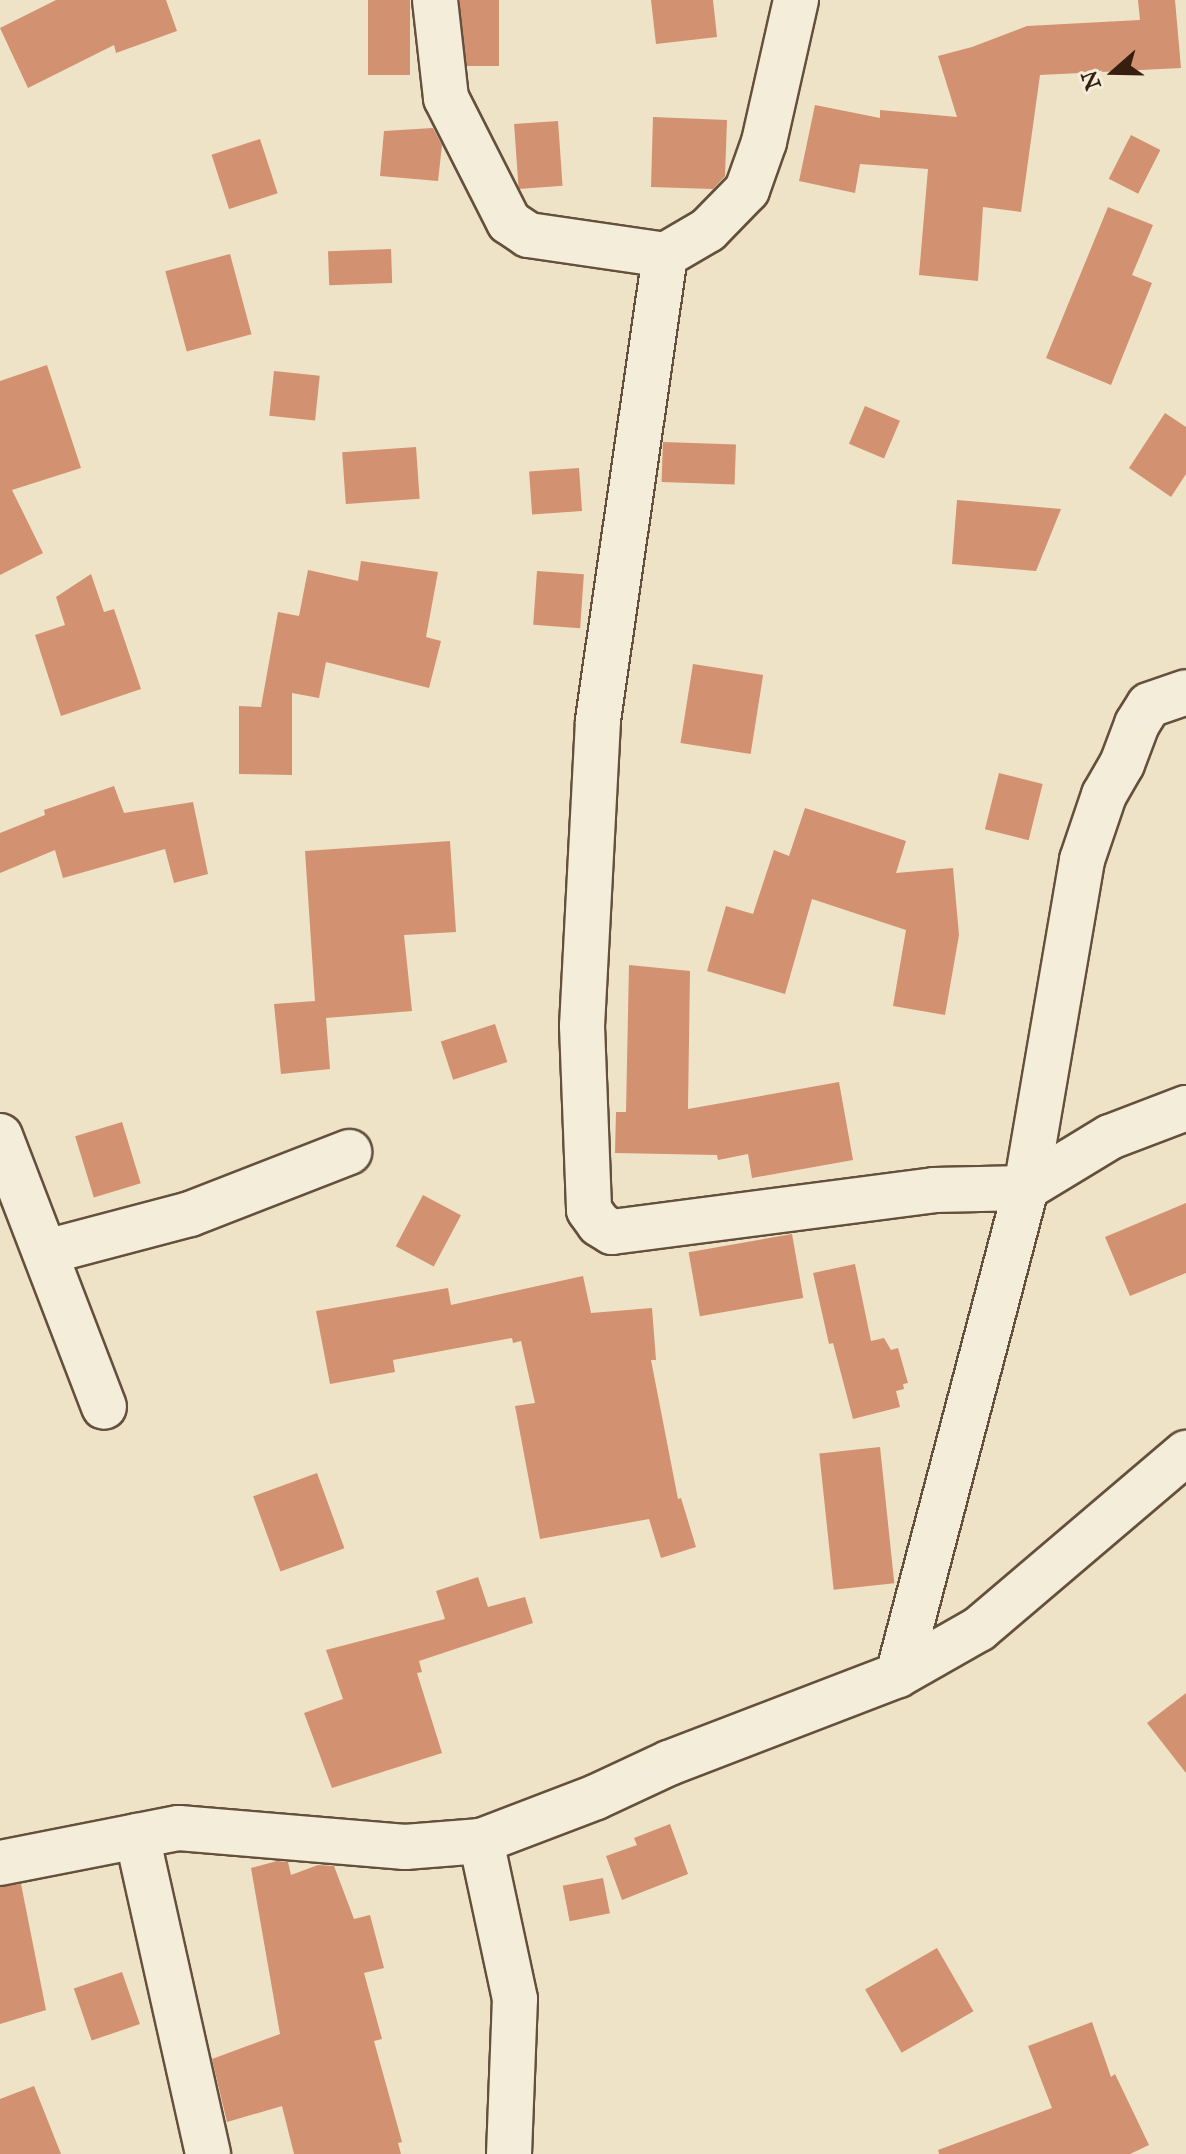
<!DOCTYPE html>
<html>
<head>
<meta charset="utf-8">
<style>
	body { margin:0 }
	#map { position:relative; width:1186px; height:2154px; overflow:hidden; background:#eee3c6; font-family:"IM FELL Great Primer",serif }
	div>[style] { position:absolute }
	.building>* { inset:0; background:#d29170; transform-origin:0 0 }
	.roads { filter:drop-shadow(2px 0 #64503c) drop-shadow(-2px 0 #64503c) drop-shadow(0 2px #64503c) drop-shadow(0 -2px #64503c) }
	.minor>* { height:44px; margin:-22px; padding:0 22px; transform-origin:22px; border-radius:22px; background:#f4edda }
	span { translate:-50% -50%; white-space:nowrap; text-align:center; line-height:1.15; -webkit-text-stroke:6px #f4edda; paint-order:stroke }
	.north { position:absolute; left:1074px; top:32px; width:80px; height:80px; -webkit-text-stroke:6px #f4edda; paint-order:stroke; rotate:250deg; font-size:22px; font-weight:700; line-height:32px; text-align:center; color:#361f0e }
	.north::after { content:''; display:block; margin:auto; width:28px; height:36px; background:#361f0e; clip-path:polygon(50% 0,100% 100%,50% 72%,0 100%) }
</style>
</head>
<body>
<div id="map">
	<div class="building">
		<i style="clip-path:polygon(56px 0,166px 0,177px 31px,116px 53px,114px 45px,28px 88px,0 28px)"></i>
		<i style="left:368px;top:0;width:42px;height:75px"></i>
		<i style="left:460px;top:0;width:39px;height:66px"></i>
		<i style="clip-path:polygon(651px 0,713px 0,717px 37px,656px 44px)"></i>
		<i style="clip-path:polygon(1138px 0,1175px 0,1181px 68px,1040px 75px,1021px 212px,983px 207px,978px 281px,919px 275px,928px 169px,860px 164px,855px 193px,799px 181px,815px 105px,880px 118px,880px 110px,957px 117px,938px 56px,972px 47px,1027px 26px,1140px 20px)"></i>
		<i style="clip-path:polygon(653px 117px,727px 120px,725px 176px,713px 189px,651px 187px)"></i>
		<i style="left:558px;top:121px;width:65px;height:44px;rotate:86deg"></i>
		<i style="clip-path:polygon(433px 128px,442px 145px,438px 181px,380px 176px,384px 131px)"></i>
		<i style="left:1131px;top:135px;width:33px;height:49px;rotate:27deg"></i>
		<i style="left:260px;top:139px;width:57px;height:51px;rotate:72deg"></i>
		<i style="clip-path:polygon(1108px 207px,1153px 225px,1132px 275px,1152px 283px,1111px 385px,1046px 358px)"></i>
		<i style="left:391px;top:249px;width:34px;height:63px;rotate:88deg"></i>
		<i style="left:230px;top:254px;width:83px;height:67px;rotate:75deg"></i>
		<i style="clip-path:polygon(47px 365px,81px 468px,12px 490px,43px 553px,0 575px,0 381px)"></i>
		<i style="left:274px;top:371px;width:46px;height:45px;rotate:6deg"></i>
		<i style="left:865px;top:406px;width:38px;height:41px;rotate:23deg"></i>
		<i style="clip-path:polygon(1165px 413px,1186px 427px,1186px 474px,1171px 497px,1129px 468px)"></i>
		<i style="left:663px;top:442px;width:73px;height:40px;rotate:2deg"></i>
		<i style="left:416px;top:447px;width:52px;height:74px;rotate:86deg"></i>
		<i style="left:579px;top:468px;width:43px;height:50px;rotate:86deg"></i>
		<i style="clip-path:polygon(957px 500px,1061px 509px,1036px 571px,952px 564px)"></i>
		<i style="clip-path:polygon(361px 561px,438px 572px,426px 637px,441px 641px,429px 688px,326px 662px,319px 698px,292px 693px,292px 775px,239px 774px,239px 706px,261px 707px,278px 612px,299px 616px,308px 570px,358px 581px)"></i>
		<i style="left:537px;top:571px;width:47px;height:54px;rotate:4deg"></i>
		<i style="clip-path:polygon(91px 574px,104px 612px,114px 609px,141px 689px,61px 716px,35px 635px,65px 625px,56px 597px)"></i>
		<i style="left:693px;top:664px;width:71px;height:80px;rotate:9deg"></i>
		<i style="left:999px;top:773px;width:45px;height:58px;rotate:14deg"></i>
		<i style="clip-path:polygon(114px 786px,124px 813px,193px 802px,208px 874px,174px 883px,165px 849px,63px 878px,55px 850px,0 873px,0 833px,45px 815px,44px 810px)"></i>
		<i style="clip-path:polygon(805px 808px,906px 841px,896px 873px,953px 868px,959px 935px,945px 1015px,893px 1006px,906px 930px,812px 899px,785px 994px,707px 971px,726px 906px,753px 914px,774px 850px,789px 856px)"></i>
		<i style="clip-path:polygon(450px 841px,456px 932px,404px 935px,412px 1011px,326px 1018px,330px 1069px,281px 1074px,274px 1004px,315px 1001px,305px 851px)"></i>
		<i style="clip-path:polygon(629px 965px,690px 971px,688px 1109px,839px 1082px,853px 1160px,752px 1178px,748px 1154px,718px 1160px,717px 1155px,615px 1153px,616px 1112px,626px 1112px)"></i>
		<i style="left:495px;top:1024px;width:40px;height:57px;rotate:72deg"></i>
		<i style="left:122px;top:1122px;width:64px;height:49px;rotate:73deg"></i>
		<i style="left:423px;top:1195px;width:43px;height:58px;rotate:28deg"></i>
		<i style="clip-path:polygon(1186px 1203px,1186px 1273px,1130px 1296px,1105px 1237px)"></i>
		<i style="left:792px;top:1234px;width:65px;height:105px;rotate:80deg"></i>
		<i style="clip-path:polygon(855px 1264px,871px 1341px,884px 1338px,891px 1350px,898px 1348px,908px 1383px,903px 1384px,904px 1389px,896px 1391px,900px 1407px,853px 1419px,833px 1343px,829px 1344px,813px 1273px)"></i>
		<i style="clip-path:polygon(583px 1276px,591px 1313px,652px 1308px,656px 1360px,651px 1360px,678px 1499px,681px 1498px,696px 1547px,661px 1558px,649px 1519px,540px 1539px,515px 1406px,535px 1403px,521px 1341px,513px 1343px,512px 1338px,393px 1360px,395px 1372px,330px 1384px,316px 1311px,448px 1288px,451px 1305px)"></i>
		<i style="left:880px;top:1447px;width:137px;height:61px;rotate:84deg"></i>
		<i style="left:317px;top:1473px;width:80px;height:68px;rotate:70deg"></i>
		<i style="clip-path:polygon(478px 1577px,488px 1607px,525px 1597px,533px 1623px,419px 1661px,422px 1672px,417px 1673px,442px 1753px,332px 1788px,304px 1713px,343px 1699px,326px 1650px,445px 1619px,436px 1591px)"></i>
		<i style="clip-path:polygon(1186px 1693px,1186px 1773px,1147px 1723px)"></i>
		<i style="clip-path:polygon(670px 1824px,688px 1874px,622px 1900px,606px 1856px,637px 1845px,634px 1838px)"></i>
		<i style="clip-path:polygon(277px 1861px,288px 1862px,291px 1875px,318px 1865px,334px 1866px,354px 1919px,370px 1915px,384px 1968px,364px 1973px,382px 2039px,374px 2041px,402px 2142px,398px 2143px,401px 2154px,294px 2154px,282px 2106px,227px 2122px,212px 2059px,280px 2034px,251px 1868px)"></i>
		<i style="left:603px;top:1878px;width:36px;height:41px;rotate:79deg"></i>
		<i style="clip-path:polygon(21px 1884px,46px 2010px,0 2024px,0 1887px)"></i>
		<i style="left:937px;top:1948px;width:73px;height:83px;rotate:60deg"></i>
		<i style="left:122px;top:1972px;width:55px;height:51px;rotate:71deg"></i>
		<i style="clip-path:polygon(1092px 2022px,1111px 2077px,1115px 2074px,1149px 2145px,1130px 2154px,939px 2154px,938px 2150px,1052px 2108px,1028px 2046px)"></i>
		<i style="clip-path:polygon(34px 2086px,61px 2154px,0 2154px,0 2099px)"></i>
	</div>
	<div class="roads">
		<div class="minor">
			<i style="left:435px;top:0;width:99px;rotate:83.6deg"></i>
			<i style="left:446px;top:98px;width:139px;rotate:63.1deg"></i>
			<i style="left:509px;top:222px;width:23px;rotate:34deg"></i>
			<i style="left:528px;top:235px;width:138px;rotate:8.3deg"></i>
			<i style="left:796px;top:0;width:146px;rotate:102.7deg"></i>
			<i style="left:764px;top:142px;width:51px;rotate:109.5deg"></i>
			<i style="left:747px;top:190px;width:56px;rotate:134.3deg"></i>
			<i style="left:708px;top:230px;width:50px;rotate:149.8deg"></i>
			<i style="left:665px;top:255px;width:471px;rotate:98.2deg"></i>
			<i style="left:598px;top:721px;width:305px;rotate:93deg"></i>
			<i style="left:582px;top:1026px;width:184px;rotate:87.8deg"></i>
			<i style="left:589px;top:1210px;width:17px;rotate:54deg"></i>
			<i style="left:599px;top:1224px;width:15px;rotate:32deg"></i>
			<i style="left:612px;top:1232px;width:325px;rotate:-7.4deg"></i>
			<i style="left:934px;top:1190px;width:92px;rotate:-1.2deg"></i>
			<i style="left:1026px;top:1188px;width:333px;rotate:-80.3deg"></i>
			<i style="left:1082px;top:860px;width:69px;rotate:-71.3deg"></i>
			<i style="left:1104px;top:795px;width:36px;rotate:-60deg"></i>
			<i style="left:1122px;top:764px;width:43px;rotate:-69.4deg"></i>
			<i style="left:1137px;top:724px;width:22px;rotate:-58deg"></i>
			<i style="left:1149px;top:705px;width:39px;rotate:-19deg"></i>
			<i style="left:0;top:1136px;width:290px;rotate:69deg"></i>
			<i style="left:46px;top:1252px;width:149px;rotate:-14.8deg"></i>
			<i style="left:190px;top:1214px;width:171px;rotate:-21.3deg"></i>
			<i style="left:898px;top:1675px;width:504px;rotate:-75.27deg"></i>
			<i style="left:1026px;top:1188px;width:98px;rotate:-31.3deg"></i>
			<i style="left:1110px;top:1137px;width:81px;rotate:-20.9deg"></i>
			<i style="left:137px;top:1836px;width:326px;rotate:77.4deg"></i>
			<i style="left:0;top:1863px;width:182px;rotate:-11.1deg"></i>
			<i style="left:179px;top:1828px;width:227px;rotate:4.8deg"></i>
			<i style="left:405px;top:1847px;width:76px;rotate:-4.5deg"></i>
			<i style="left:509px;top:2154px;width:155px;rotate:-87.8deg"></i>
			<i style="left:515px;top:1999px;width:162px;rotate:-102.1deg"></i>
			<i style="left:481px;top:1841px;width:123px;rotate:-20.9deg"></i>
			<i style="left:596px;top:1797px;width:81px;rotate:-25deg"></i>
			<i style="left:669px;top:1763px;width:245px;rotate:-21deg"></i>
			<i style="left:898px;top:1675px;width:93px;rotate:-29.6deg"></i>
			<i style="left:979px;top:1629px;width:272px;rotate:-40.4deg"></i>
		</div>
	</div>
	<div class="north">N</div>
</div>
</body>
</html>
